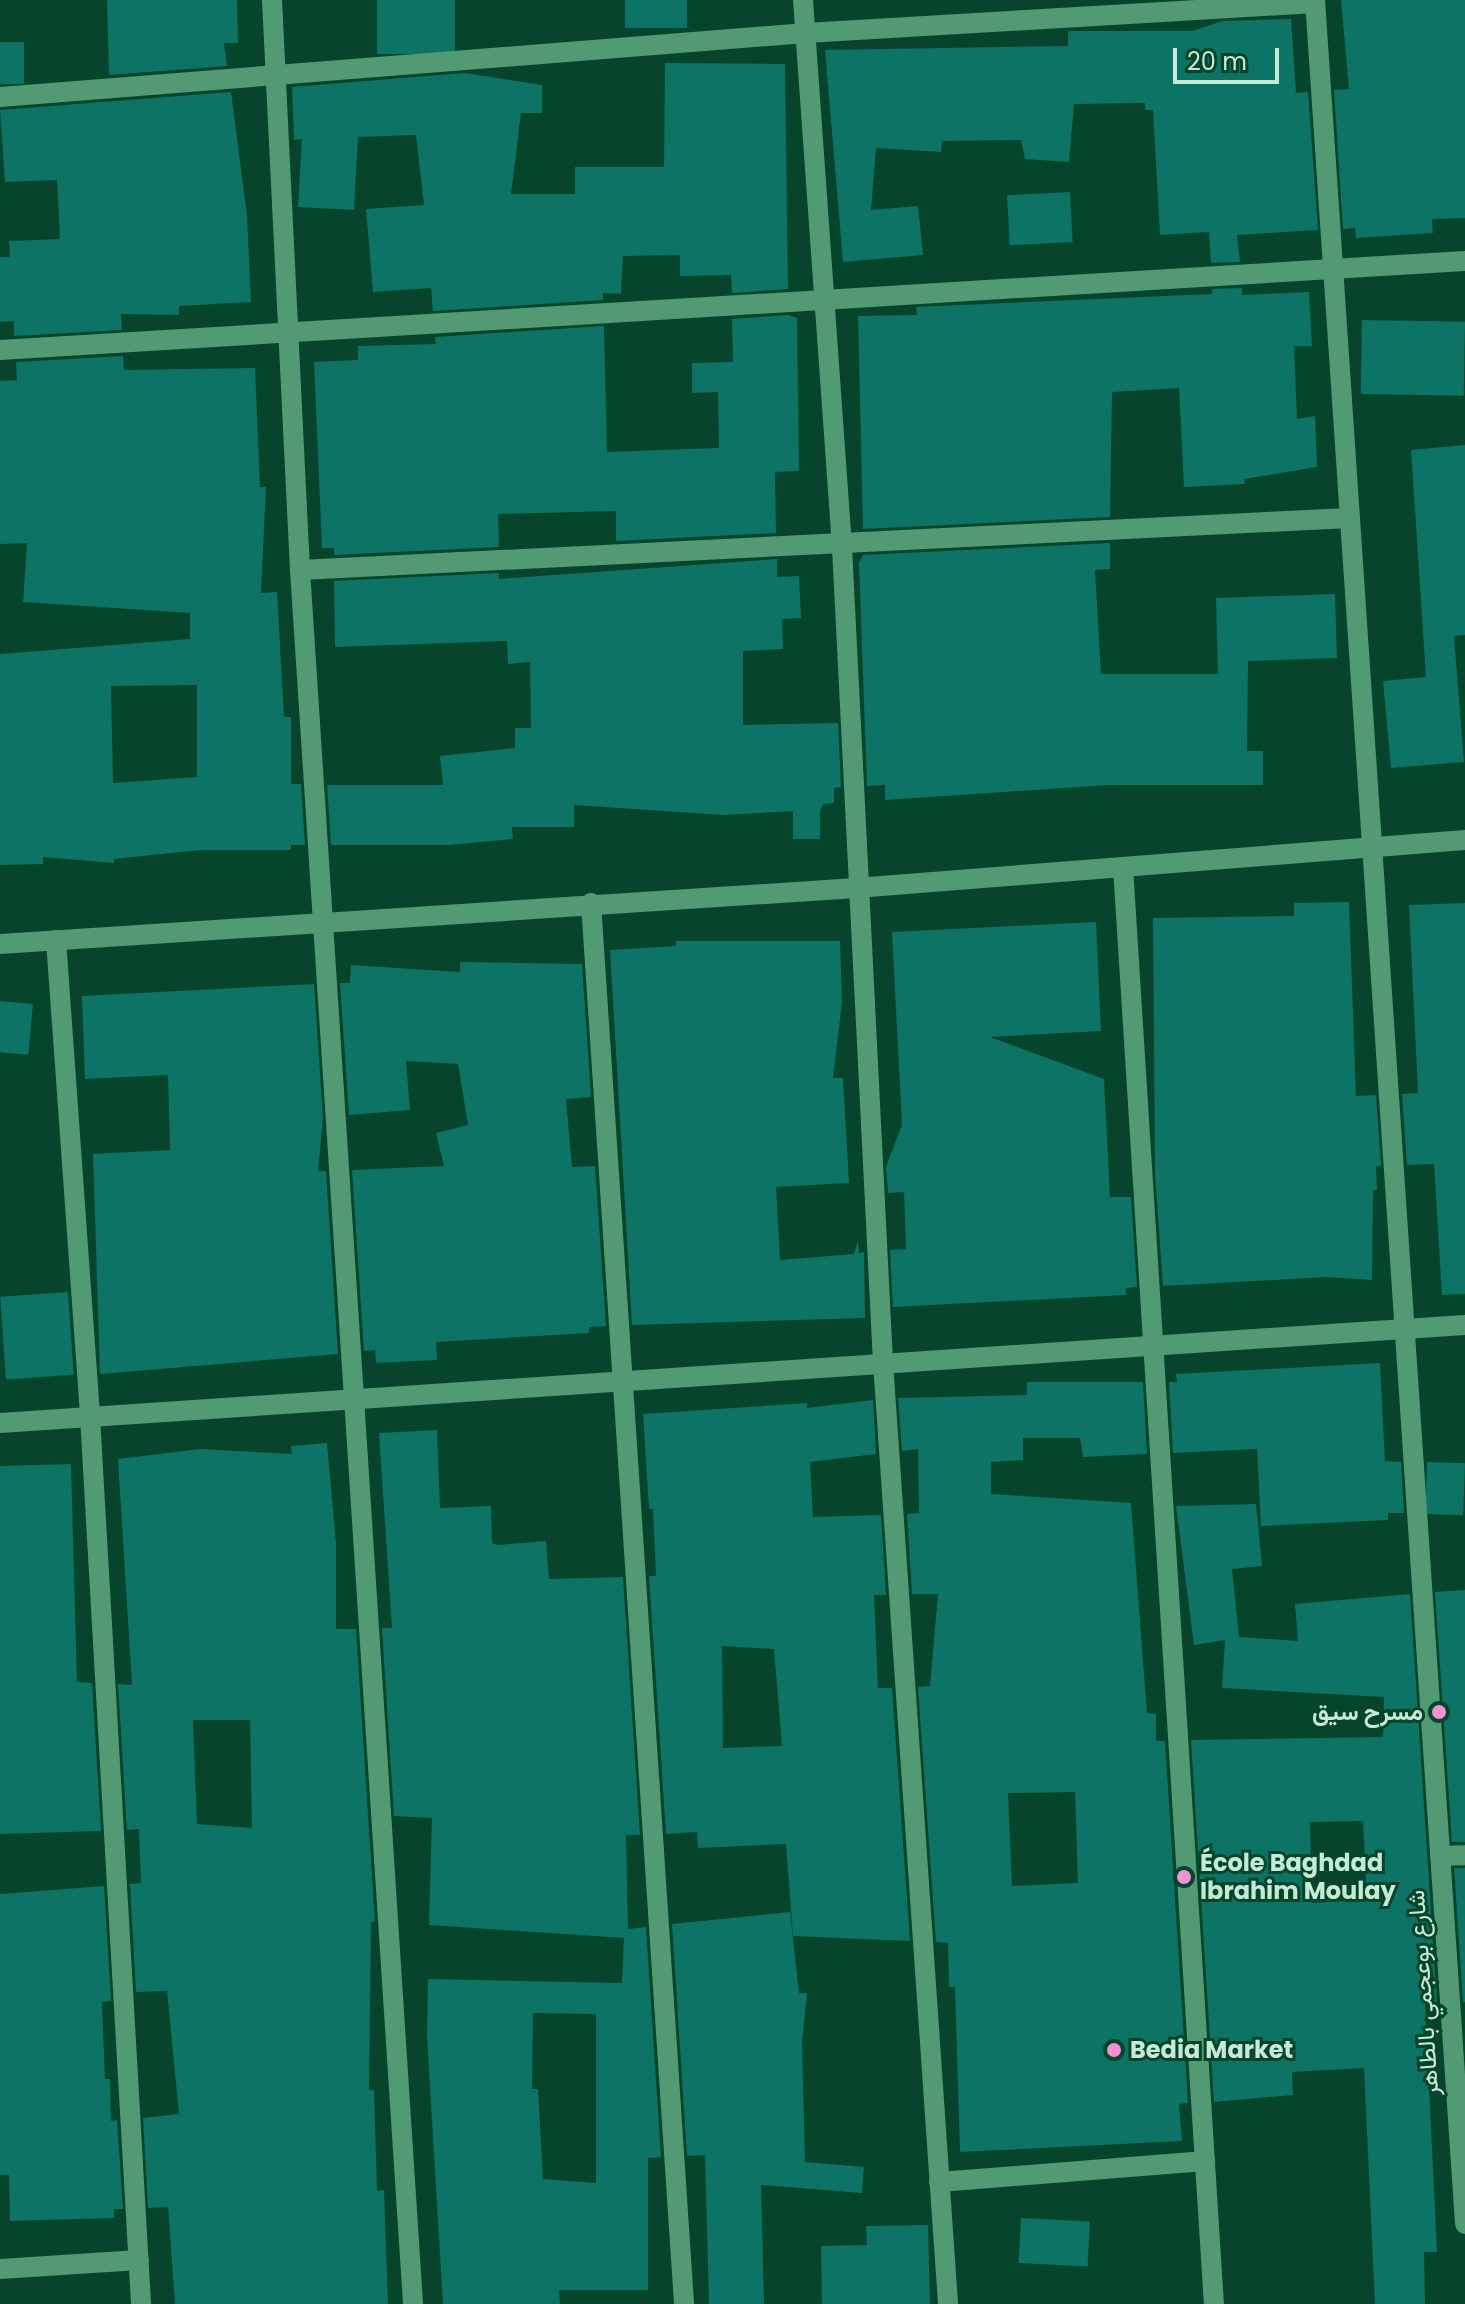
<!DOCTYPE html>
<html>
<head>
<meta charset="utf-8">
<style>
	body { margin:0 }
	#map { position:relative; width:1465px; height:2304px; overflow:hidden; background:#06452b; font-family:Poppins,Vazirmatn,sans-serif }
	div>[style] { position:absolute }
	.building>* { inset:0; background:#0d7364; transform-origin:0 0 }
	.minor>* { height:20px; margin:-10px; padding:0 10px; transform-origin:10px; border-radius:10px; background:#519a74 }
	.dots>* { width:22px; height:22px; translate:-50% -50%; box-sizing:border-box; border:4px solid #06452b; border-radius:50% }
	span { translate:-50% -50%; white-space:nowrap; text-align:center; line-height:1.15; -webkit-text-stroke:6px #06452b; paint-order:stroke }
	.poi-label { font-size:24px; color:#c6ead5; font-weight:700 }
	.right { translate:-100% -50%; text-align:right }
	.left { translate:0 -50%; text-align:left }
	.street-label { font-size:24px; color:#c6ead5 }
	.scale { position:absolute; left:1173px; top:48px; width:106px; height:36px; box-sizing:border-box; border:4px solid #c6ead5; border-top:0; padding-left:10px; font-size:24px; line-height:28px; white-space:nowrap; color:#c6ead5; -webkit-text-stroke:6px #06452b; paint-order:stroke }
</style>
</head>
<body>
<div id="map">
	<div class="building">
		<i style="clip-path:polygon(107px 0,237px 0,238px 43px,224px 43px,227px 66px,109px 75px)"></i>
		<i style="left:377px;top:0;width:78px;height:54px"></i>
		<i style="left:625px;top:0;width:62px;height:28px"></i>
		<i style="clip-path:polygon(1341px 0,1465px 0,1465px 218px,1432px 219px,1433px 233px,1356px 238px,1355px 228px,1343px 229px,1334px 90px,1349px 89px)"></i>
		<i style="clip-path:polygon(1291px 19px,1296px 93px,1308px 92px,1318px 230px,1237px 235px,1240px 262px,1211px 263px,1209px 232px,1160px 235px,1153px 110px,1145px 110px,1145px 103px,1074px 104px,1069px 162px,1025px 159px,1021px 140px,942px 141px,941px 152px,876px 148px,871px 210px,918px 206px,923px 255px,843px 262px,825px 50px,1068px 46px,1068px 31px,1192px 31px,1223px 21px)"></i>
		<i style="left:0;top:42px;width:24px;height:42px"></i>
		<i style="clip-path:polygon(665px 63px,785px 64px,788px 289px,732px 293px,731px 275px,680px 276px,680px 255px,623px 256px,621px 294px,603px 293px,603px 300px,433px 311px,431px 288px,373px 292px,366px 209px,424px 205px,416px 135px,358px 137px,354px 210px,298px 207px,302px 139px,294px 140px,292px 87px,464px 73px,542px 85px,542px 113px,521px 113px,511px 194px,575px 194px,575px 167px,664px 167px)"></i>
		<i style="clip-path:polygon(231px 92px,247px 215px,251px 302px,179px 306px,179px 315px,121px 314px,122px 330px,14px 336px,14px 321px,0 322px,0 257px,10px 257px,9px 241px,60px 239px,57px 180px,5px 182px,0 110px)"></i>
		<i style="left:1070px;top:192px;width:50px;height:63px;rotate:87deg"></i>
		<i style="clip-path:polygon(1242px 288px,1242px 295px,1309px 292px,1312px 346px,1294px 346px,1297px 419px,1315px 416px,1317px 467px,1244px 479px,1245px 484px,1184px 487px,1179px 388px,1112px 392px,1110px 517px,863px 529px,858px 316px,917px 315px,916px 307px,1212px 294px,1212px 289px)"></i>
		<i style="clip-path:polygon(788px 315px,797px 318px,799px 471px,775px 472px,776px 533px,616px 541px,616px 511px,498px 514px,499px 547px,334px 555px,334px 548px,322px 548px,314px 362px,358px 360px,358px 346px,436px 344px,435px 337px,604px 326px,607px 452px,719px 448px,718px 392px,692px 393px,692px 363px,733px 362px,732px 319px)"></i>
		<i style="left:1362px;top:320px;width:103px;height:74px;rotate:1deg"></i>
		<i style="clip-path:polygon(evenodd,123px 356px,124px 370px,255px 368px,260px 487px,266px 487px,261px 593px,277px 592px,284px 717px,291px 717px,291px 784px,301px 784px,305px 845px,291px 845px,291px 850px,201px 850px,114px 859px,114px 863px,43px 857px,43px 864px,0 865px,0 654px,190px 639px,190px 613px,23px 602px,27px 543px,0 544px,0 381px,17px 380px,16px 362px,123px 356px,197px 685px,197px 777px,113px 783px,111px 686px,197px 685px)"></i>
		<i style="clip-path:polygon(1465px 445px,1465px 635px,1454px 636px,1464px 762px,1391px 768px,1383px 681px,1426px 677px,1411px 450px)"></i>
		<i style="clip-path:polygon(1110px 543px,1110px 569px,1095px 570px,1101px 674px,1218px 674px,1216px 598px,1335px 594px,1337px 658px,1248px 661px,1247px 751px,1263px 751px,1263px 785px,1108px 785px,885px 800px,885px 785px,867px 786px,859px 563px,863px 555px)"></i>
		<i style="clip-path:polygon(777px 559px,777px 577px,799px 576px,801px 618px,782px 619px,783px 649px,743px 651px,743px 725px,838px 723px,841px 787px,834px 788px,834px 803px,823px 804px,820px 811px,820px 839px,793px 839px,793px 811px,723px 815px,574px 805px,574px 827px,512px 827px,513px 839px,449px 845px,331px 845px,327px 785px,443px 785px,440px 756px,515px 748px,515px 728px,531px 728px,530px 662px,508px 664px,507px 641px,335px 647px,334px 581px,499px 573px,499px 579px)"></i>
		<i style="clip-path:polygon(1349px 902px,1356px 1096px,1376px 1095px,1381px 1166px,1376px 1166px,1377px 1190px,1373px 1190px,1372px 1280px,1327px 1277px,1163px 1286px,1155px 1173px,1153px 918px,1294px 916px,1294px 903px)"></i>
		<i style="clip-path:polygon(1465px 903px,1465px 1294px,1442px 1295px,1434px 1164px,1407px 1165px,1402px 1094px,1418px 1093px,1409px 905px)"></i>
		<i style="clip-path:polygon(1096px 922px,1101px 1031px,990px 1037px,1104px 1079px,1110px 1197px,1131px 1197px,1137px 1287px,1126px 1288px,1126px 1295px,893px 1307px,890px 1250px,906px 1249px,904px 1192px,888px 1193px,886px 1167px,902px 1125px,892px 932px)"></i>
		<i style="clip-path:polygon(676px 941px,840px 941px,842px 1002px,833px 1078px,843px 1078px,849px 1183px,776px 1187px,780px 1260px,854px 1254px,858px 1241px,859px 1253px,864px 1252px,865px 1318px,632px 1325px,610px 950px,676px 946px)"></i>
		<i style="clip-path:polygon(460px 962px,582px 964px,591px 1097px,566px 1099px,572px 1167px,595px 1166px,606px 1326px,589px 1327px,589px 1333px,436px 1342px,437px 1360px,376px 1363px,375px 1350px,364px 1351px,352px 1170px,444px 1166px,436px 1133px,468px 1125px,458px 1064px,406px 1061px,410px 1110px,349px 1115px,340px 983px,350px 983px,351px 965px,460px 972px)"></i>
		<i style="clip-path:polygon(314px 984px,323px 1117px,318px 1171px,326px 1171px,338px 1354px,100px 1374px,93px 1154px,170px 1150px,168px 1075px,85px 1079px,82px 996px)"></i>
		<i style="left:0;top:1001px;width:33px;height:51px;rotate:5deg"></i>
		<i style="left:68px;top:1292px;width:83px;height:68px;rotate:86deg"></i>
		<i style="clip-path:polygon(1380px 1363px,1385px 1461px,1401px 1462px,1404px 1513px,1388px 1513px,1388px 1520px,1261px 1526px,1257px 1449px,1173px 1453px,1169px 1382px,1177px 1382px,1176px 1374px)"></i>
		<i style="clip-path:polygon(evenodd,1027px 1382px,1143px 1382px,1147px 1454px,1083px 1457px,1080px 1438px,1023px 1438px,1023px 1460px,991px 1462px,991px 1494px,1131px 1503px,1147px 1713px,1156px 1714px,1156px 1741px,1165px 1741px,1188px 2103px,1179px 2104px,1182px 2141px,960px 2152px,955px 1987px,949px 1987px,948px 1943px,936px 1942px,918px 1687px,930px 1686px,938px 1594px,912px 1594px,907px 1514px,919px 1513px,918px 1449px,902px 1451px,898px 1398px,1027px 1395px,1027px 1382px,1075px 1792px,1078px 1883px,1012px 1886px,1008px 1793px,1075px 1792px)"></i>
		<i style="clip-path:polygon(evenodd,873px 1400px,876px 1454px,810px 1462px,813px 1517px,881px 1515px,886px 1595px,874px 1595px,878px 1688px,892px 1688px,910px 1941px,793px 1936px,786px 1844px,698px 1848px,697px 1832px,666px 1834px,649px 1576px,656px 1576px,653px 1509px,649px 1509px,643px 1414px,807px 1403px,807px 1408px,873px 1400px,722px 1646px,774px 1649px,782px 1746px,723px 1748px,722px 1646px)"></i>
		<i style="clip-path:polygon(evenodd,437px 1430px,440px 1508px,491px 1506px,492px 1543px,497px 1545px,546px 1541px,549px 1579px,623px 1577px,640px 1835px,626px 1835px,628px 1929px,646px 1927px,661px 2157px,648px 2158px,648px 2290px,559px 2290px,560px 2304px,443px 2304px,427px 2037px,428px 1979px,622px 1983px,624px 1938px,429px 1925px,432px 1818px,394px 1816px,382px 1628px,392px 1628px,379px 1433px,437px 1430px,533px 2013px,596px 2014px,596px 2183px,543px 2179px,538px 2089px,532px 2089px,533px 2013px)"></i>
		<i style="clip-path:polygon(evenodd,327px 1443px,336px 1543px,336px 1629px,356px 1629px,375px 1922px,371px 1922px,369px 2090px,374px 2090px,377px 2191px,384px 2190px,388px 2304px,175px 2304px,168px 2207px,148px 2208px,143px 2118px,179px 2114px,167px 1991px,136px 1992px,130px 1884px,141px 1883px,139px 1829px,127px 1830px,118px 1684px,132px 1685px,118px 1459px,200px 1449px,292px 1454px,291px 1446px,327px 1443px,193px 1720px,250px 1720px,252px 1828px,197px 1824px,193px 1720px)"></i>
		<i style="left:1427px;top:1462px;width:38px;height:52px;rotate:2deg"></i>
		<i style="clip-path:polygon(71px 1464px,77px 1682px,92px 1683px,101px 1831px,0 1834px,0 1466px)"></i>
		<i style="clip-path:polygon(evenodd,1256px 1504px,1262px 1566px,1232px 1569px,1239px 1637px,1298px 1641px,1295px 1604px,1410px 1594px,1437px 2002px,1425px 2002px,1437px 2252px,1424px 2252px,1425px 2304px,1375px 2304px,1364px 2068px,1292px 2072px,1293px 2095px,1214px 2102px,1191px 1740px,1383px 1737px,1384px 1697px,1222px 1688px,1225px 1640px,1194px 1645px,1176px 1506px,1256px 1504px,1363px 1821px,1367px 1900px,1312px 1903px,1310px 1822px,1363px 1821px)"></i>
		<i style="clip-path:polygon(1465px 1590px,1465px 1842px,1452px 1842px,1435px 1592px)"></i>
		<i style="clip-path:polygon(1454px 1868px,1465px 1868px,1465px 2002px,1463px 2002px)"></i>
		<i style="clip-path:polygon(104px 1886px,111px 2001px,102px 2002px,105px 2079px,110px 2079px,111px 2121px,117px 2120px,123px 2209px,114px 2209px,114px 2218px,10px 2221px,9px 2175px,0 2175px,0 1894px)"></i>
		<i style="clip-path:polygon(790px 1912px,799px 1993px,807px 1993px,802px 2042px,805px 2162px,864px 2167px,862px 2193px,761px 2185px,764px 2304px,709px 2304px,705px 2155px,687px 2156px,672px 1924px)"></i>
		<i style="left:1021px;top:2218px;width:69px;height:45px;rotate:3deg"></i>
		<i style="clip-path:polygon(928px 2225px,930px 2304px,822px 2304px,821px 2246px,867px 2245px,866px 2226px)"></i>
	</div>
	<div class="minor">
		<i style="left:272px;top:0;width:571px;rotate:87.19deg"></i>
		<i style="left:300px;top:570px;width:1738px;rotate:86.27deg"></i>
		<i style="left:803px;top:0;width:548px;rotate:85.92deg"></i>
		<i style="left:842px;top:547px;width:816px;rotate:87.12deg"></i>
		<i style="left:883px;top:1362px;width:944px;rotate:86.05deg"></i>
		<i style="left:1315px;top:0;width:2229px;rotate:86.14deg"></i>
		<i style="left:0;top:97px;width:809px;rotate:-4.54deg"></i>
		<i style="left:806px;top:33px;width:510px;rotate:-3.37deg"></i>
		<i style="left:0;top:350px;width:1468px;rotate:-3.48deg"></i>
		<i style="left:300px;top:570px;width:1051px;rotate:-2.84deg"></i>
		<i style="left:1123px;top:867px;width:1440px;rotate:86.38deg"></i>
		<i style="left:591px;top:903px;width:1404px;rotate:86.2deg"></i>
		<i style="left:56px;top:940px;width:477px;rotate:85.9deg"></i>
		<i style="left:90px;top:1416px;width:889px;rotate:86.71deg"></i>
		<i style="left:0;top:944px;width:858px;rotate:-3.74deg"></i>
		<i style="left:856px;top:888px;width:611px;rotate:-4.51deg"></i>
		<i style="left:0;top:1423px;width:1468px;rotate:-3.83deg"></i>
		<i style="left:1440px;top:1856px;width:25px;rotate:-2deg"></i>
		<i style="left:939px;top:2182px;width:267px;rotate:-4.5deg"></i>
		<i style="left:0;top:2269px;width:139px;rotate:-3.7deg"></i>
	</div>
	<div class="dots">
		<i style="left:1439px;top:1712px;background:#f391d5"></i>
		<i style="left:1184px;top:1877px;background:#f391d5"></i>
		<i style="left:1114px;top:2050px;background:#f391d5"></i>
	</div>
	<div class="poi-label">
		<span class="right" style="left:1423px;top:1712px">مسرح سيق</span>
		<span class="left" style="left:1200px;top:1877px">École Baghdad<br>Ibrahim Moulay</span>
		<span class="left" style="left:1130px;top:2050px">Bedia Market</span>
	</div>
	<div class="street-label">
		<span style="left:1423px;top:1993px;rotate:-94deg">شارع بوعجمي بالطاهر</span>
	</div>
	<div class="scale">20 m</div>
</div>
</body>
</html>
